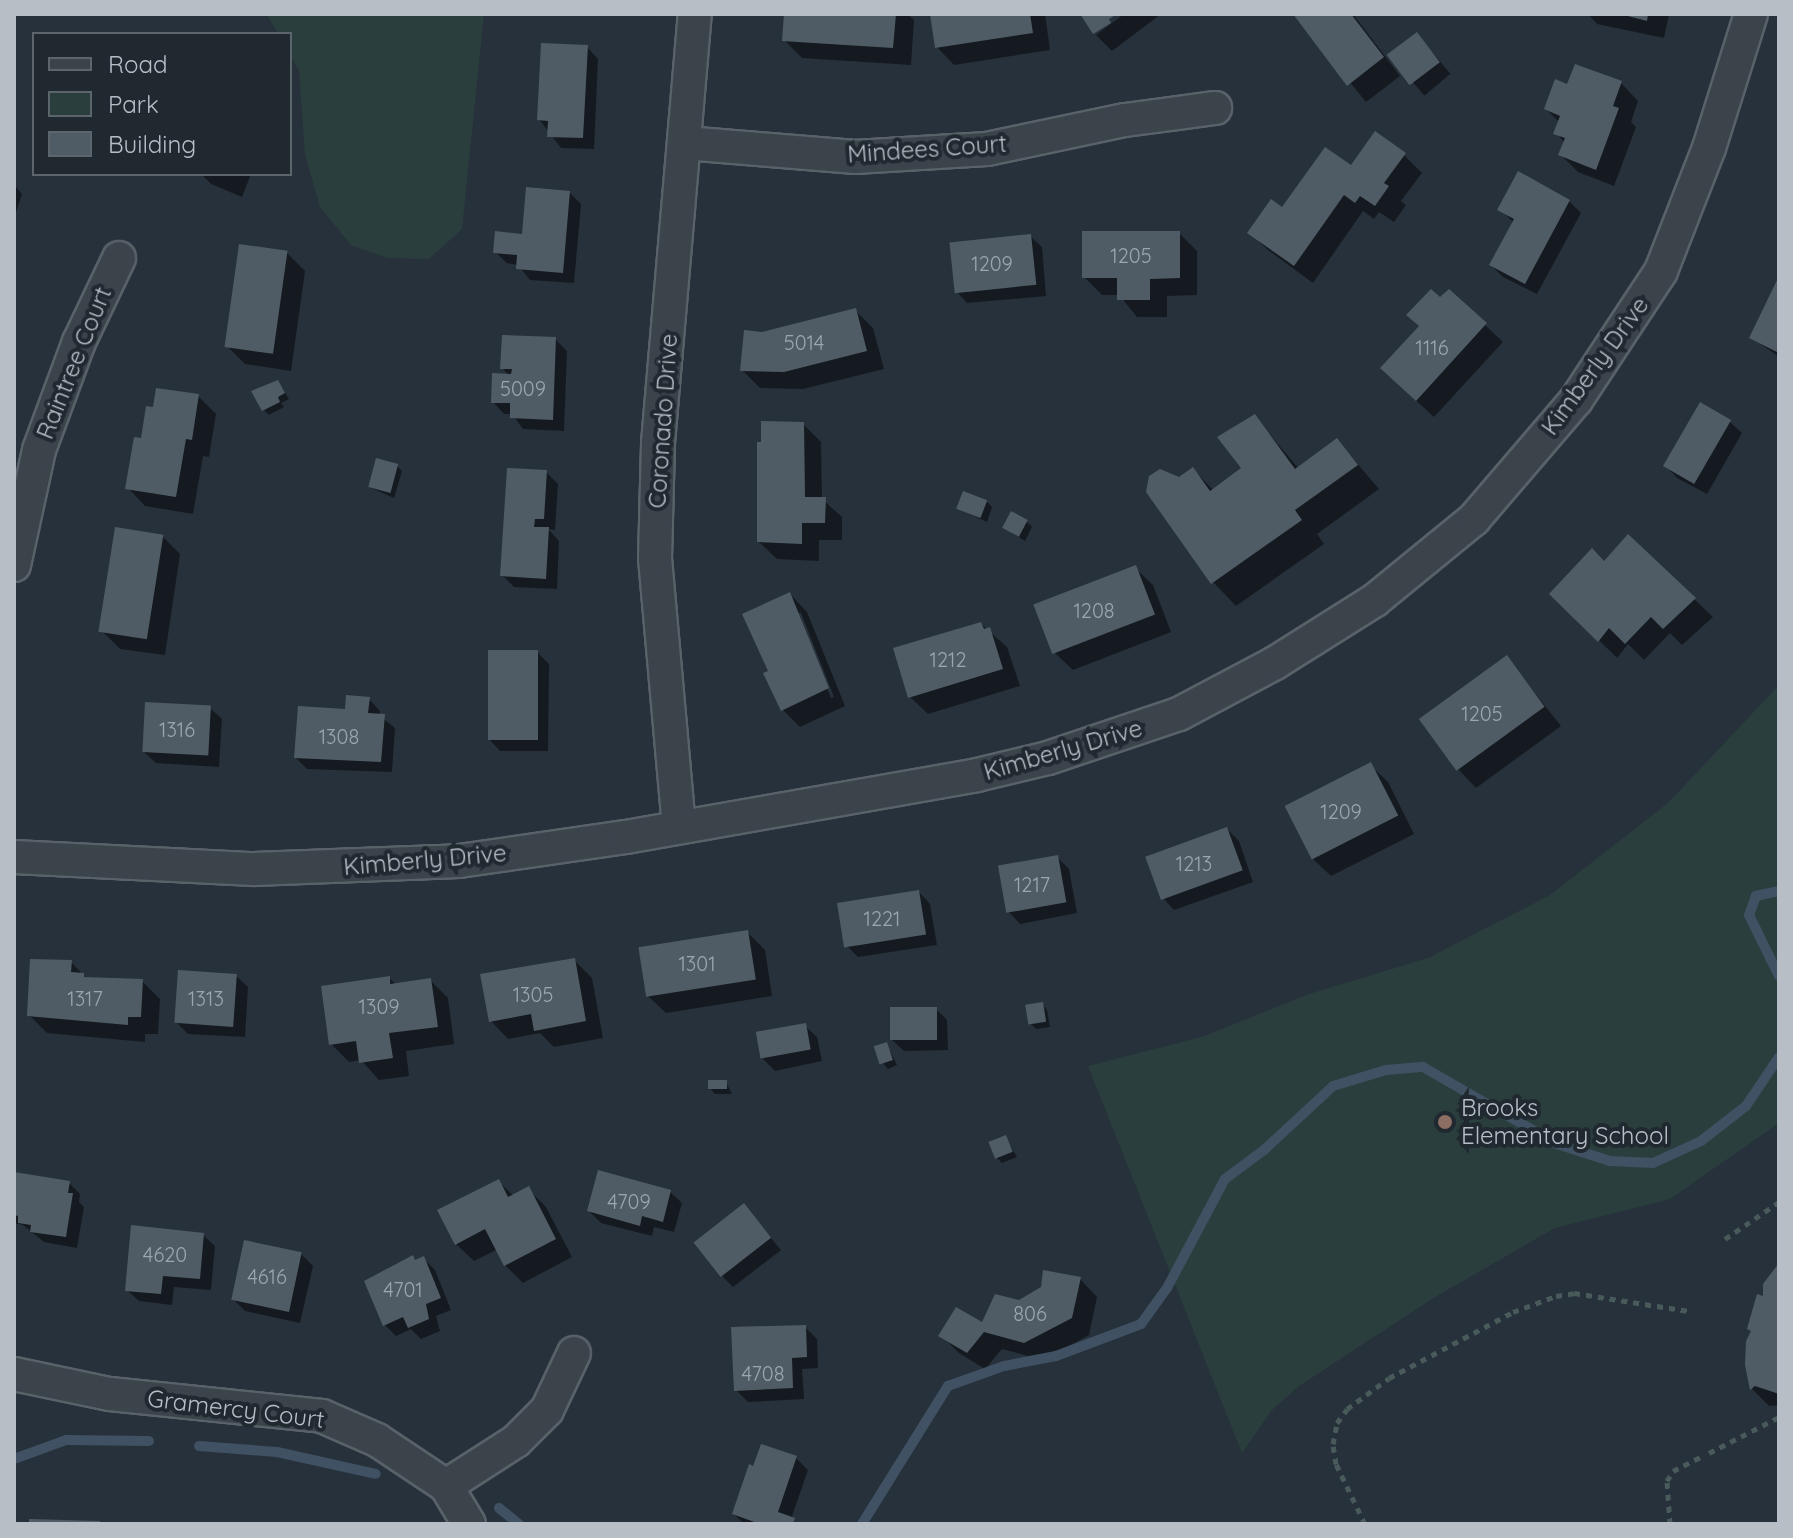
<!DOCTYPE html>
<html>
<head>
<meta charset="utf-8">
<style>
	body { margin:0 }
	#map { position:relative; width:1793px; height:1538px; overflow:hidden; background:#27313b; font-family:Quicksand,sans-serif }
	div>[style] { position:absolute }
	.green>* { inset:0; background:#2a3e3d }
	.shadow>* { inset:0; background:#0007; transform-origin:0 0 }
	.stream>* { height:10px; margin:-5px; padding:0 5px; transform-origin:5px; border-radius:5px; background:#3f5162 }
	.building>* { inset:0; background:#505c65; transform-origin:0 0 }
	.path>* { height:5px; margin-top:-2.5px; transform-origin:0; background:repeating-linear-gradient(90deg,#495a5b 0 6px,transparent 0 12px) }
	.roads { filter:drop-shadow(2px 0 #596169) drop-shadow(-2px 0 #596169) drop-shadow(0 2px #596169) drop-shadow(0 -2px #596169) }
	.minor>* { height:32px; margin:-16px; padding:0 16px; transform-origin:16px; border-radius:16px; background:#3b434b }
	.dots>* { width:22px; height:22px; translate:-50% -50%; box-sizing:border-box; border:4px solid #202830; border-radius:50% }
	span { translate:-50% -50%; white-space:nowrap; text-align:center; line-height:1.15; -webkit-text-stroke:8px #202830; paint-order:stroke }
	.number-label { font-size:20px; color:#9da6ae }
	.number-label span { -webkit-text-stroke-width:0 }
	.street-label { font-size:24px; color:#b7bec6 }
	.poi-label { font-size:24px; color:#b7bec6 }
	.left { translate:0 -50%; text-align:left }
	.frame { position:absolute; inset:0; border:16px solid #b7bec6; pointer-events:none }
	.legend { position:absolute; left:32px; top:32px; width:260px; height:144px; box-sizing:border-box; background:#202830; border:2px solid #5c646c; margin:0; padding:10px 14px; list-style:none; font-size:24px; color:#b7bec6 }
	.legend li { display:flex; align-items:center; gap:16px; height:40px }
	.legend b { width:40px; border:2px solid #5c646c }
</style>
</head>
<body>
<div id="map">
	<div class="green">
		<i style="clip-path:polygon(266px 14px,484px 14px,462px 229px,429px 259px,387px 258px,351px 245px,320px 207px,305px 155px,299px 71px,290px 55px,290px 34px,279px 34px)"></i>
		<i style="clip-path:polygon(1779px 685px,1779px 1123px,1670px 1199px,1555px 1228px,1435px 1297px,1299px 1386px,1272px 1410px,1242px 1453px,1088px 1066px,1202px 1037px,1309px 994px,1428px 958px,1550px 895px,1668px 803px)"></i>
	</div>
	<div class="shadow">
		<i style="clip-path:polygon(786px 14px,907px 14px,914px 20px,911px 65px,802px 58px,784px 40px)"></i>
		<i style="clip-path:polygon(932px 14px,1045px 14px,1050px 50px,954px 65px,937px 47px)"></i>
		<i style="clip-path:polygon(1124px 14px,1161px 14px,1112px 51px,1096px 35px)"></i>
		<i style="clip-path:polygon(1295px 14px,1353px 14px,1400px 76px,1366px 102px)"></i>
		<i style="clip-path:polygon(1588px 14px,1669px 14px,1664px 38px,1597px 24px)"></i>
		<i style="left:1417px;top:34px;width:52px;height:34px;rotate:50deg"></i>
		<i style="clip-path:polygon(587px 47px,598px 59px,594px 149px,561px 148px,539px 119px)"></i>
		<i style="clip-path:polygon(1621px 83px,1638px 101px,1631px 122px,1636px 127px,1614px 186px,1578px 172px,1561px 155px,1565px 143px,1556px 133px,1560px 123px,1546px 109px,1569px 86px)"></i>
		<i style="clip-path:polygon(1404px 155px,1422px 173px,1401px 201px,1406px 205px,1394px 222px,1379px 212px,1374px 219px,1363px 211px,1313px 283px,1268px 250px,1250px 233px,1351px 168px)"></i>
		<i style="clip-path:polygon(201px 174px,251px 174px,242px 197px,211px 184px)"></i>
		<i style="clip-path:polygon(14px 185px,22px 194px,14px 219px)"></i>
		<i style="clip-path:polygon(570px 193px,581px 204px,574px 283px,530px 280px,518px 265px,507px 263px,495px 252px,524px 236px)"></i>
		<i style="clip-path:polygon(1569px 201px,1581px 213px,1537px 294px,1503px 277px,1491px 265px,1514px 223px,1500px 209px)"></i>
		<i style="clip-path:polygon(1179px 233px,1197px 251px,1197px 295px,1167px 296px,1167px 317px,1137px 317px,1119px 295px,1102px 295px,1084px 277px)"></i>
		<i style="clip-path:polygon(1030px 236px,1042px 247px,1046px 296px,967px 303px,956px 291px)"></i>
		<i style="clip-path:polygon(287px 253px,305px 271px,291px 371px,245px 364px,227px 346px)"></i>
		<i style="clip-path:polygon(1779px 281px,1779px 357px,1751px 337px)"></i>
		<i style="clip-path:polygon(855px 310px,873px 328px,884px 369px,803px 389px,760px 388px,742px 370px,762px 334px)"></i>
		<i style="clip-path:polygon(1485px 325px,1503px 342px,1434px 417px,1400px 386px,1421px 327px)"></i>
		<i style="clip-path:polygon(555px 339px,567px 351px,564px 431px,523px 429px,512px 414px,504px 414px,493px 402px,510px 376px,502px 368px)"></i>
		<i style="clip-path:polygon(278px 382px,289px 399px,281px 403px,284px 407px,269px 415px,264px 410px)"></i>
		<i style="clip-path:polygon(198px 396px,216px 414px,209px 457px,203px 456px,193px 514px,145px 506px,128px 488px,155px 409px)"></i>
		<i style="clip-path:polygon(1700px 405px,1730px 422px,1742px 433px,1707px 494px,1677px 478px,1666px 466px)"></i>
		<i style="clip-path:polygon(1255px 417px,1299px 469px,1337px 440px,1379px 489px,1317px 534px,1324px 544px,1236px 606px,1213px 582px,1179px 480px,1193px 469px,1214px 491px,1244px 468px)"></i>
		<i style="clip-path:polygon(803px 424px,821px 442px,822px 499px,842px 517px,842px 540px,819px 540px,819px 561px,777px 559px,759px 542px)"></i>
		<i style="clip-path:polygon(397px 466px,402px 471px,394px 498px,369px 487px)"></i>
		<i style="clip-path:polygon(546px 472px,558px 484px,555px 530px,548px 529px,559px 541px,557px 589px,514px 587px,502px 575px)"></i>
		<i style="clip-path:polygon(986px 501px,992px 507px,987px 522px,959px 509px)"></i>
		<i style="clip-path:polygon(1026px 521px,1032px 527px,1025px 541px,1005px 528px)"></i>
		<i style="clip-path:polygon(1628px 536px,1713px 617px,1682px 645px,1670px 633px,1644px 660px,1628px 644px,1617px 658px,1552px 594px,1605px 564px)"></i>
		<i style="clip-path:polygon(163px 537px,180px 554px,165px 655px,120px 649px,102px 631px)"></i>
		<i style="clip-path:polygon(1135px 568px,1153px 585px,1171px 632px,1073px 670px,1055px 653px)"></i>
		<i style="clip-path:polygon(evenodd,790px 594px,807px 612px,845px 706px,800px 727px,782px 709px,771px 671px,790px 594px,797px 613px,801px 613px,834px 697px,831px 698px,797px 613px)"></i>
		<i style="clip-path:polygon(981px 624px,1007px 647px,1020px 686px,928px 714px,910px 697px)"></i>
		<i style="clip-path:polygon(537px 652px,549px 664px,548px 751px,500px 751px,489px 739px)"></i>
		<i style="clip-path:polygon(1507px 658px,1561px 726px,1476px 788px,1459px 770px)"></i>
		<i style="clip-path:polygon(369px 699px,380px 711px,380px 716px,395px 728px,392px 772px,307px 769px,296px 758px,347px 712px)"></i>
		<i style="clip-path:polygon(210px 708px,222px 719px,219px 767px,156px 763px,144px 752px)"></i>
		<i style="clip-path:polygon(1370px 765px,1388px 782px,1414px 834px,1331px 876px,1313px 859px)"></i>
		<i style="clip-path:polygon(1227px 829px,1239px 841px,1253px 882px,1174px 910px,1163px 898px)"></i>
		<i style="clip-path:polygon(1057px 857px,1069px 869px,1077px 913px,1020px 924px,1009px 912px)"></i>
		<i style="clip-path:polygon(919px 892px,930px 904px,937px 945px,858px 957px,846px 945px)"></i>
		<i style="clip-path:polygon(747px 932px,765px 950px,772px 996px,666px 1013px,648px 996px)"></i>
		<i style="clip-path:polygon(574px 960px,592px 978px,603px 1038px,554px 1047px,540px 1033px,508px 1039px,491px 1021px)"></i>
		<i style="clip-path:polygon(71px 962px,87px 979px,142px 981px,160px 999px,158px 1034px,145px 1034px,145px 1042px,47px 1033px,29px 1015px)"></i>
		<i style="clip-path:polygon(236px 976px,248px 987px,245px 1037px,188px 1034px,176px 1022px)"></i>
		<i style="clip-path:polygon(389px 978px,397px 985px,430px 980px,448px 998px,454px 1044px,406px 1051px,409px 1076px,379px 1080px,361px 1060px,349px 1062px,331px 1044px)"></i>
		<i style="clip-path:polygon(1042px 1004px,1047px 1010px,1050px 1027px,1036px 1029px,1031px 1024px)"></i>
		<i style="clip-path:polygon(936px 1009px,947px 1020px,948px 1050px,904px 1051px,892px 1040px)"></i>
		<i style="clip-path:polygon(805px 1026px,817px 1037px,822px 1061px,775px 1071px,763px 1059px)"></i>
		<i style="clip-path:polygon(887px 1045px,897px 1065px,888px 1069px,883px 1063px)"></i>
		<i style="clip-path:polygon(726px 1082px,732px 1094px,715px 1094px,710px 1088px)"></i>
		<i style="clip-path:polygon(1005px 1137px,1017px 1157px,1002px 1163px,997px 1158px)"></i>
		<i style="clip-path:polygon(14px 1174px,69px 1183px,80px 1194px,79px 1202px,84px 1207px,77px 1248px,44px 1242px,23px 1225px,14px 1223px)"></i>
		<i style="clip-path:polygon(498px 1181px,514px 1196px,528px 1189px,546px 1207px,572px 1257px,523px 1283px,505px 1265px,498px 1249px,474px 1261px,456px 1244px)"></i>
		<i style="clip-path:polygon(670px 1192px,682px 1203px,674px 1232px,654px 1227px,652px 1236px,601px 1223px,589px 1211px)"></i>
		<i style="clip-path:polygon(743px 1205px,781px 1250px,733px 1287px,721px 1275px)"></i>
		<i style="clip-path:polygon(203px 1235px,215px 1246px,211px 1290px,174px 1287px,172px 1305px,139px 1301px,127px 1290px)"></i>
		<i style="clip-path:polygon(301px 1254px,313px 1266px,300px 1323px,245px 1311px,233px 1299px)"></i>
		<i style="clip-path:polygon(412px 1257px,416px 1261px,423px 1258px,435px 1270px,451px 1310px,436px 1316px,440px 1331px,421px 1339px,411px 1329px,396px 1336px,384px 1324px,394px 1265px)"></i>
		<i style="clip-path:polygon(1779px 1266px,1779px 1405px,1769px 1406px,1752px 1389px,1765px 1299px)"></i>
		<i style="clip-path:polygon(1080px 1279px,1097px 1297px,1089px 1335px,1043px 1360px,1002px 1349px,985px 1369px,959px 1353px,941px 1335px,983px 1324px)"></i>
		<i style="clip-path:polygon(805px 1327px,817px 1339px,818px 1368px,802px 1369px,804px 1399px,748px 1402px,736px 1390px)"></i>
		<i style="clip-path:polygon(762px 1447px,796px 1458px,808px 1470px,791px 1519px,798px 1524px,744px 1524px,734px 1514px)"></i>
	</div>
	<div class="stream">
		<i style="left:1779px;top:891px;width:24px;rotate:168deg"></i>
		<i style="left:1756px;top:896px;width:20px;rotate:110deg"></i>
		<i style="left:1749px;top:915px;width:68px;rotate:63.8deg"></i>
		<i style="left:199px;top:1446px;width:78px;rotate:4.4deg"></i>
		<i style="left:277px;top:1452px;width:101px;rotate:12.5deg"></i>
		<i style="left:14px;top:1459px;width:55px;rotate:-20.1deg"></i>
		<i style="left:66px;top:1440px;width:83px;rotate:0.7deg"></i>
		<i style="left:499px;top:1508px;width:26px;rotate:39deg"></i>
		<i style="left:862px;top:1524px;width:163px;rotate:-58.1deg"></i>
		<i style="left:948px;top:1386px;width:59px;rotate:-19.7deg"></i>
		<i style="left:1004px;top:1366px;width:53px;rotate:-10.9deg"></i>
		<i style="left:1056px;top:1356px;width:91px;rotate:-20.6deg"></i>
		<i style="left:1141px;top:1324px;width:44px;rotate:-54.2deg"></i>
		<i style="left:1167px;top:1288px;width:123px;rotate:-62deg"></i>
		<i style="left:1225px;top:1179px;width:49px;rotate:-36.6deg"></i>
		<i style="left:1264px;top:1150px;width:94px;rotate:-42.8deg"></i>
		<i style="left:1333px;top:1086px;width:55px;rotate:-16.8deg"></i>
		<i style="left:1386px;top:1070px;width:37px;rotate:-5deg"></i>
		<i style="left:1423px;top:1067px;width:155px;rotate:29.9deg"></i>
		<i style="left:1557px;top:1144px;width:56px;rotate:17.8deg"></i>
		<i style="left:1610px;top:1161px;width:43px;rotate:2.7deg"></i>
		<i style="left:1653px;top:1163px;width:53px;rotate:-24.6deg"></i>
		<i style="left:1701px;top:1141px;width:57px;rotate:-37.9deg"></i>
		<i style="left:1746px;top:1106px;width:59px;rotate:-56deg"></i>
	</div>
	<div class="building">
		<i style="clip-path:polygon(784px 14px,896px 14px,893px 48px,782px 41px)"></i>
		<i style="clip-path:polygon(930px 14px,1030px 14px,1033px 33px,935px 48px)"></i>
		<i style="clip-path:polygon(1080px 14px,1117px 14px,1109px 19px,1111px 23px,1093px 34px)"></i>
		<i style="clip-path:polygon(1293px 14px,1351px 14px,1384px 57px,1347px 86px)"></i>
		<i style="clip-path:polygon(1620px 14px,1648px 14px,1647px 21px)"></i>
		<i style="left:1417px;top:32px;width:38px;height:38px;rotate:53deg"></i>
		<i style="clip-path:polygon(541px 43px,588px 45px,583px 138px,547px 137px,548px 121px,537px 120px)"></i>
		<i style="clip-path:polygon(1575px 64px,1622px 81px,1613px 106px,1619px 108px,1596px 170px,1558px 155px,1565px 138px,1553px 134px,1560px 116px,1544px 109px,1555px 79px,1567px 84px)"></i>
		<i style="clip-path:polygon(1375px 131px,1406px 153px,1384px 183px,1389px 186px,1375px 206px,1360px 196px,1355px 203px,1344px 195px,1294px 266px,1247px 233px,1271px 199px,1282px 207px,1325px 147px,1351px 165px)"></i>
		<i style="clip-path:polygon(1518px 171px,1570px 200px,1525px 284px,1489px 265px,1514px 219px,1497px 210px)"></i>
		<i style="clip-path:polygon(526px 187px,570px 191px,563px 273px,516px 269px,517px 255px,493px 253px,495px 231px,522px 234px)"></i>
		<i style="clip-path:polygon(1082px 231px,1180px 231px,1180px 278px,1150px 279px,1150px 300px,1117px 300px,1117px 278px,1082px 278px)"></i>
		<i style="left:1031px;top:234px;width:51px;height:82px;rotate:84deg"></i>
		<i style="left:239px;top:244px;width:49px;height:104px;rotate:8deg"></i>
		<i style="clip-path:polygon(1779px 276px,1779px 353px,1749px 338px)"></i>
		<i style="clip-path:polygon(1431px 289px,1440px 297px,1449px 289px,1487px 323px,1416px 401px,1380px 368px,1419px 326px,1406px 315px)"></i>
		<i style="clip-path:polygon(856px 308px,867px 351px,784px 372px,740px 371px,744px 330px,762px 332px)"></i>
		<i style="clip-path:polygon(502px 335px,556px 337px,553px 420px,510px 418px,510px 403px,491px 403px,492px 373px,511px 374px,512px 369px,500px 369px)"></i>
		<i style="clip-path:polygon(278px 380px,285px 393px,278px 397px,280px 402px,262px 411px,251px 391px)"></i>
		<i style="clip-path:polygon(156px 388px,199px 394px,192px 440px,186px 439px,176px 497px,125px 489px,134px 437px,141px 438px,146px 406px,153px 407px)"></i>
		<i style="left:1700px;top:402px;width:36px;height:74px;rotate:30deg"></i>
		<i style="clip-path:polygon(1255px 414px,1295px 469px,1337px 438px,1358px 465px,1295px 510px,1302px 520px,1211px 584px,1146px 492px,1149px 476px,1160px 469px,1179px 477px,1193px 467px,1210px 491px,1241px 468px,1217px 437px)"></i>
		<i style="clip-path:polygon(761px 421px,804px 422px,805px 497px,826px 497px,825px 523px,802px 523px,802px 544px,757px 542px,757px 442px,761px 442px)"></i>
		<i style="left:376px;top:458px;width:23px;height:30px;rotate:15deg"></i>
		<i style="clip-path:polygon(507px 468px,547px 470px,544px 519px,535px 519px,534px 527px,549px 527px,546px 579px,500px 576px)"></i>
		<i style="left:963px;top:491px;width:26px;height:19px;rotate:21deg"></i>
		<i style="left:1011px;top:511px;width:19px;height:19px;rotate:28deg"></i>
		<i style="left:115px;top:527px;width:49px;height:106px;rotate:9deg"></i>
		<i style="clip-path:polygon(1628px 534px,1696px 598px,1663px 629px,1651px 617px,1625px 644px,1609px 628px,1598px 642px,1549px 594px,1592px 548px,1604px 561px)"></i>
		<i style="left:1136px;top:565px;width:53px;height:110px;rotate:69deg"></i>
		<i style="clip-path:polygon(790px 592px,829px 688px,781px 711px,763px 673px,768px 671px,742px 614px)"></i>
		<i style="clip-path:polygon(981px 622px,984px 629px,990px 627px,1003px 669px,908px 698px,893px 648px)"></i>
		<i style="left:488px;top:650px;width:50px;height:90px"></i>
		<i style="left:1507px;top:655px;width:64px;height:109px;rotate:54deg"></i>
		<i style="clip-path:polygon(346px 695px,370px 697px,368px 713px,385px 714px,381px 762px,294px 758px,298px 706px,345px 709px)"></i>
		<i style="left:145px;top:702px;width:66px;height:50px;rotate:3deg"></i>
		<i style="left:1371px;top:762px;width:60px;height:97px;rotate:63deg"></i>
		<i style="left:1227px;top:827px;width:46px;height:87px;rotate:70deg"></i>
		<i style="left:1058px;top:855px;width:48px;height:61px;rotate:80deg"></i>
		<i style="left:919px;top:890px;width:45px;height:83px;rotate:81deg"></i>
		<i style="left:748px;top:930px;width:50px;height:111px;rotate:81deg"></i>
		<i style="clip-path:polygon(575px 958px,586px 1021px,534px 1031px,531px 1014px,489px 1022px,480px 974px)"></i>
		<i style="clip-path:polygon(30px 959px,72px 960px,71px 972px,84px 973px,84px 977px,143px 979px,141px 1017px,128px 1017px,128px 1025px,27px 1016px)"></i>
		<i style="left:178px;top:970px;width:59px;height:53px;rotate:4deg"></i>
		<i style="clip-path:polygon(390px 976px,390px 984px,431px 978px,438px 1027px,389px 1033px,393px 1058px,359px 1063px,356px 1041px,329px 1045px,321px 986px)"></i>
		<i style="left:1043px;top:1002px;width:20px;height:18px;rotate:81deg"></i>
		<i style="left:937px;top:1007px;width:33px;height:47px;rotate:90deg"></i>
		<i style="left:806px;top:1023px;width:27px;height:51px;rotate:80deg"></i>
		<i style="left:887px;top:1042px;width:19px;height:14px;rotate:72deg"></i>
		<i style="left:708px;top:1080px;width:19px;height:9px"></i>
		<i style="left:1006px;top:1135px;width:18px;height:19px;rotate:68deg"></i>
		<i style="clip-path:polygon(598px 1170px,671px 1190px,663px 1222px,642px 1216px,640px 1226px,587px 1211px)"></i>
		<i style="clip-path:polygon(14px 1172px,70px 1181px,68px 1193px,73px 1193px,66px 1237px,30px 1232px,31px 1225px,18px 1223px,18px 1216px,14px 1215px)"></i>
		<i style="clip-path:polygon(499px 1179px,508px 1197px,529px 1186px,556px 1239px,504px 1266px,485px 1229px,455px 1245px,437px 1210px)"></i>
		<i style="left:744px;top:1203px;width:44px;height:64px;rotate:52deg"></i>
		<i style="clip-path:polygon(131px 1225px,204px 1233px,200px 1279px,163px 1276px,161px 1294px,125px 1291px)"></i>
		<i style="left:244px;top:1240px;width:59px;height:61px;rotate:12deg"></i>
		<i style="clip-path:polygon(413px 1255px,415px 1260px,424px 1256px,441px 1298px,426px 1304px,429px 1319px,408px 1328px,403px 1317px,383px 1326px,364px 1281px)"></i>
		<i style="clip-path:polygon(1779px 1263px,1779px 1394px,1755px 1386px,1750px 1390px,1745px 1365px,1746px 1341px,1751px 1331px,1747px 1329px,1757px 1294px,1763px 1296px,1763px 1284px)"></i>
		<i style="clip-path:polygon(1043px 1270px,1081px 1277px,1072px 1318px,1024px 1343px,984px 1332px,967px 1353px,938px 1336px,956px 1307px,982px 1322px,995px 1294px,1019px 1300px,1041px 1287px)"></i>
		<i style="clip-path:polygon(806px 1325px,807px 1357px,792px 1358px,793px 1388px,734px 1391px,731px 1327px)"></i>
		<i style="clip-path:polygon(761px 1444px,797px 1456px,778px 1512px,795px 1518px,793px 1524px,760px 1524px,732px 1514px,749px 1464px,753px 1466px)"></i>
		<i style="clip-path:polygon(29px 1519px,100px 1521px,100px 1524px,29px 1524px)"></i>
	</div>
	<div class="path">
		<i style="left:1725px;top:1239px;width:65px;rotate:-34.4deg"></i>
		<i style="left:1709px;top:1453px;width:79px;rotate:-27.2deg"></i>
		<i style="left:1365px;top:1524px;width:67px;rotate:-115.8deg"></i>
		<i style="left:1336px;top:1464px;width:20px;rotate:-99deg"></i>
		<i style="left:1333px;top:1444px;width:21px;rotate:-79deg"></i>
		<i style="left:1337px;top:1423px;width:17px;rotate:-54deg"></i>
		<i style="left:1347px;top:1409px;width:52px;rotate:-36.4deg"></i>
		<i style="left:1389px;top:1378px;width:140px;rotate:-28deg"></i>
		<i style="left:1513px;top:1312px;width:46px;rotate:-20.4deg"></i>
		<i style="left:1556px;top:1296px;width:18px;rotate:-9deg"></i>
		<i style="left:1574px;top:1293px;width:116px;rotate:8.9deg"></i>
		<i style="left:1670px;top:1524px;width:43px;rotate:-94deg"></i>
		<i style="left:1667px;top:1481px;width:12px;rotate:-59deg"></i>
		<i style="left:1673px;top:1471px;width:33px;rotate:-27deg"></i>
	</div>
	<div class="roads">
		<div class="minor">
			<i style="left:685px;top:143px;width:171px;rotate:4.7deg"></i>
			<i style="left:855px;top:157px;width:132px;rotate:-3.5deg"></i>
			<i style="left:987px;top:149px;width:141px;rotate:-11.9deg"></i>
			<i style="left:1125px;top:120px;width:91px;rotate:-7.6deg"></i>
			<i style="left:14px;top:565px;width:118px;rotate:-77.7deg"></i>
			<i style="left:39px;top:450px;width:115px;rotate:-69.7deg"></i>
			<i style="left:79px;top:342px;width:93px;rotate:-64.5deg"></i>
			<i style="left:679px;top:827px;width:269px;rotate:-95.1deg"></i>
			<i style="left:655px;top:559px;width:116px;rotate:-88.5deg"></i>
			<i style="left:658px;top:443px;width:431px;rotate:-85.1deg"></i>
			<i style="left:14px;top:857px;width:240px;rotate:2.9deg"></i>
			<i style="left:254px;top:869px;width:205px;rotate:-2.2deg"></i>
			<i style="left:459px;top:861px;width:169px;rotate:-8.2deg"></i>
			<i style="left:626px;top:837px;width:356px;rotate:-10deg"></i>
			<i style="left:977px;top:775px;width:73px;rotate:-13.5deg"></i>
			<i style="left:1048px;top:758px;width:138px;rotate:-18.6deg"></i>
			<i style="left:1179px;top:714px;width:109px;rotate:-28deg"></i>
			<i style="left:1275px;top:663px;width:118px;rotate:-32.2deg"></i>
			<i style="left:1375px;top:600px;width:128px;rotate:-39.3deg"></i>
			<i style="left:1474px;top:519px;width:157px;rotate:-49.4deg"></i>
			<i style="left:1576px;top:400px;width:154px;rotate:-56.6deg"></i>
			<i style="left:1661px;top:271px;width:132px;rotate:-68.7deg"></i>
			<i style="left:1709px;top:148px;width:140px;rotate:-72.6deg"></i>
			<i style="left:14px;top:1374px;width:98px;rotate:11.8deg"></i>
			<i style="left:110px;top:1394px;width:213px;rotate:5.9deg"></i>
			<i style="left:322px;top:1416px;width:60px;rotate:23.6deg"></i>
			<i style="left:377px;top:1440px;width:83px;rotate:33.7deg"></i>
			<i style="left:446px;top:1486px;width:44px;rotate:58.8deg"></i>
			<i style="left:446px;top:1486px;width:83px;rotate:-32.7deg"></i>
			<i style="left:516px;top:1441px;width:44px;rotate:-45deg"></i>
			<i style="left:547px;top:1410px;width:63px;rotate:-64.7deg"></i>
		</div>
	</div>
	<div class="dots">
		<i style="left:1445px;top:1122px;background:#8d6e63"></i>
	</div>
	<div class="number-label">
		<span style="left:1131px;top:255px">1205</span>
		<span style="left:992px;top:263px">1209</span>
		<span style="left:804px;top:342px">5014</span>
		<span style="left:1432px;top:347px">1116</span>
		<span style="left:523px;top:388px">5009</span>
		<span style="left:1094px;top:610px">1208</span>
		<span style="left:948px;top:659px">1212</span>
		<span style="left:1482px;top:713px">1205</span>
		<span style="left:177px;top:729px">1316</span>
		<span style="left:339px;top:736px">1308</span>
		<span style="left:1341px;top:811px">1209</span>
		<span style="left:1194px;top:863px">1213</span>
		<span style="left:1032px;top:884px">1217</span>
		<span style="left:882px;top:918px">1221</span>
		<span style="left:697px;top:963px">1301</span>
		<span style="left:533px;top:994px">1305</span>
		<span style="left:85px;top:998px">1317</span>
		<span style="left:206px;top:998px">1313</span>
		<span style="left:379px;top:1006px">1309</span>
		<span style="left:629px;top:1201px">4709</span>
		<span style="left:165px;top:1254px">4620</span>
		<span style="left:267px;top:1276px">4616</span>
		<span style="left:403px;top:1289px">4701</span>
		<span style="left:1030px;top:1313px">806</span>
		<span style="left:763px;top:1373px">4708</span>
	</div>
	<div class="street-label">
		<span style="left:927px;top:149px;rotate:-4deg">Mindees Court</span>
		<span style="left:74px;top:363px;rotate:-68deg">Raintree Court</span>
		<span style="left:1595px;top:366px;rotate:-54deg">Kimberly Drive</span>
		<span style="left:663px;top:421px;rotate:-86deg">Coronado Drive</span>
		<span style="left:1063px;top:750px;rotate:-16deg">Kimberly Drive</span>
		<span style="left:425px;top:860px;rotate:-5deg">Kimberly Drive</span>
		<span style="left:236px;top:1409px;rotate:7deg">Gramercy Court</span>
	</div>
	<div class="poi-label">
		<span class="left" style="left:1461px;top:1122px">Brooks<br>Elementary School</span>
	</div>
	<div class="frame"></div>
	<ul class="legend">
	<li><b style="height:10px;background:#3b434b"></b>Road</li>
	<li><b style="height:22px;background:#2a3e3d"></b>Park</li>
	<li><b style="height:22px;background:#505c65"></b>Building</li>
	</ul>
</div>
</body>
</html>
